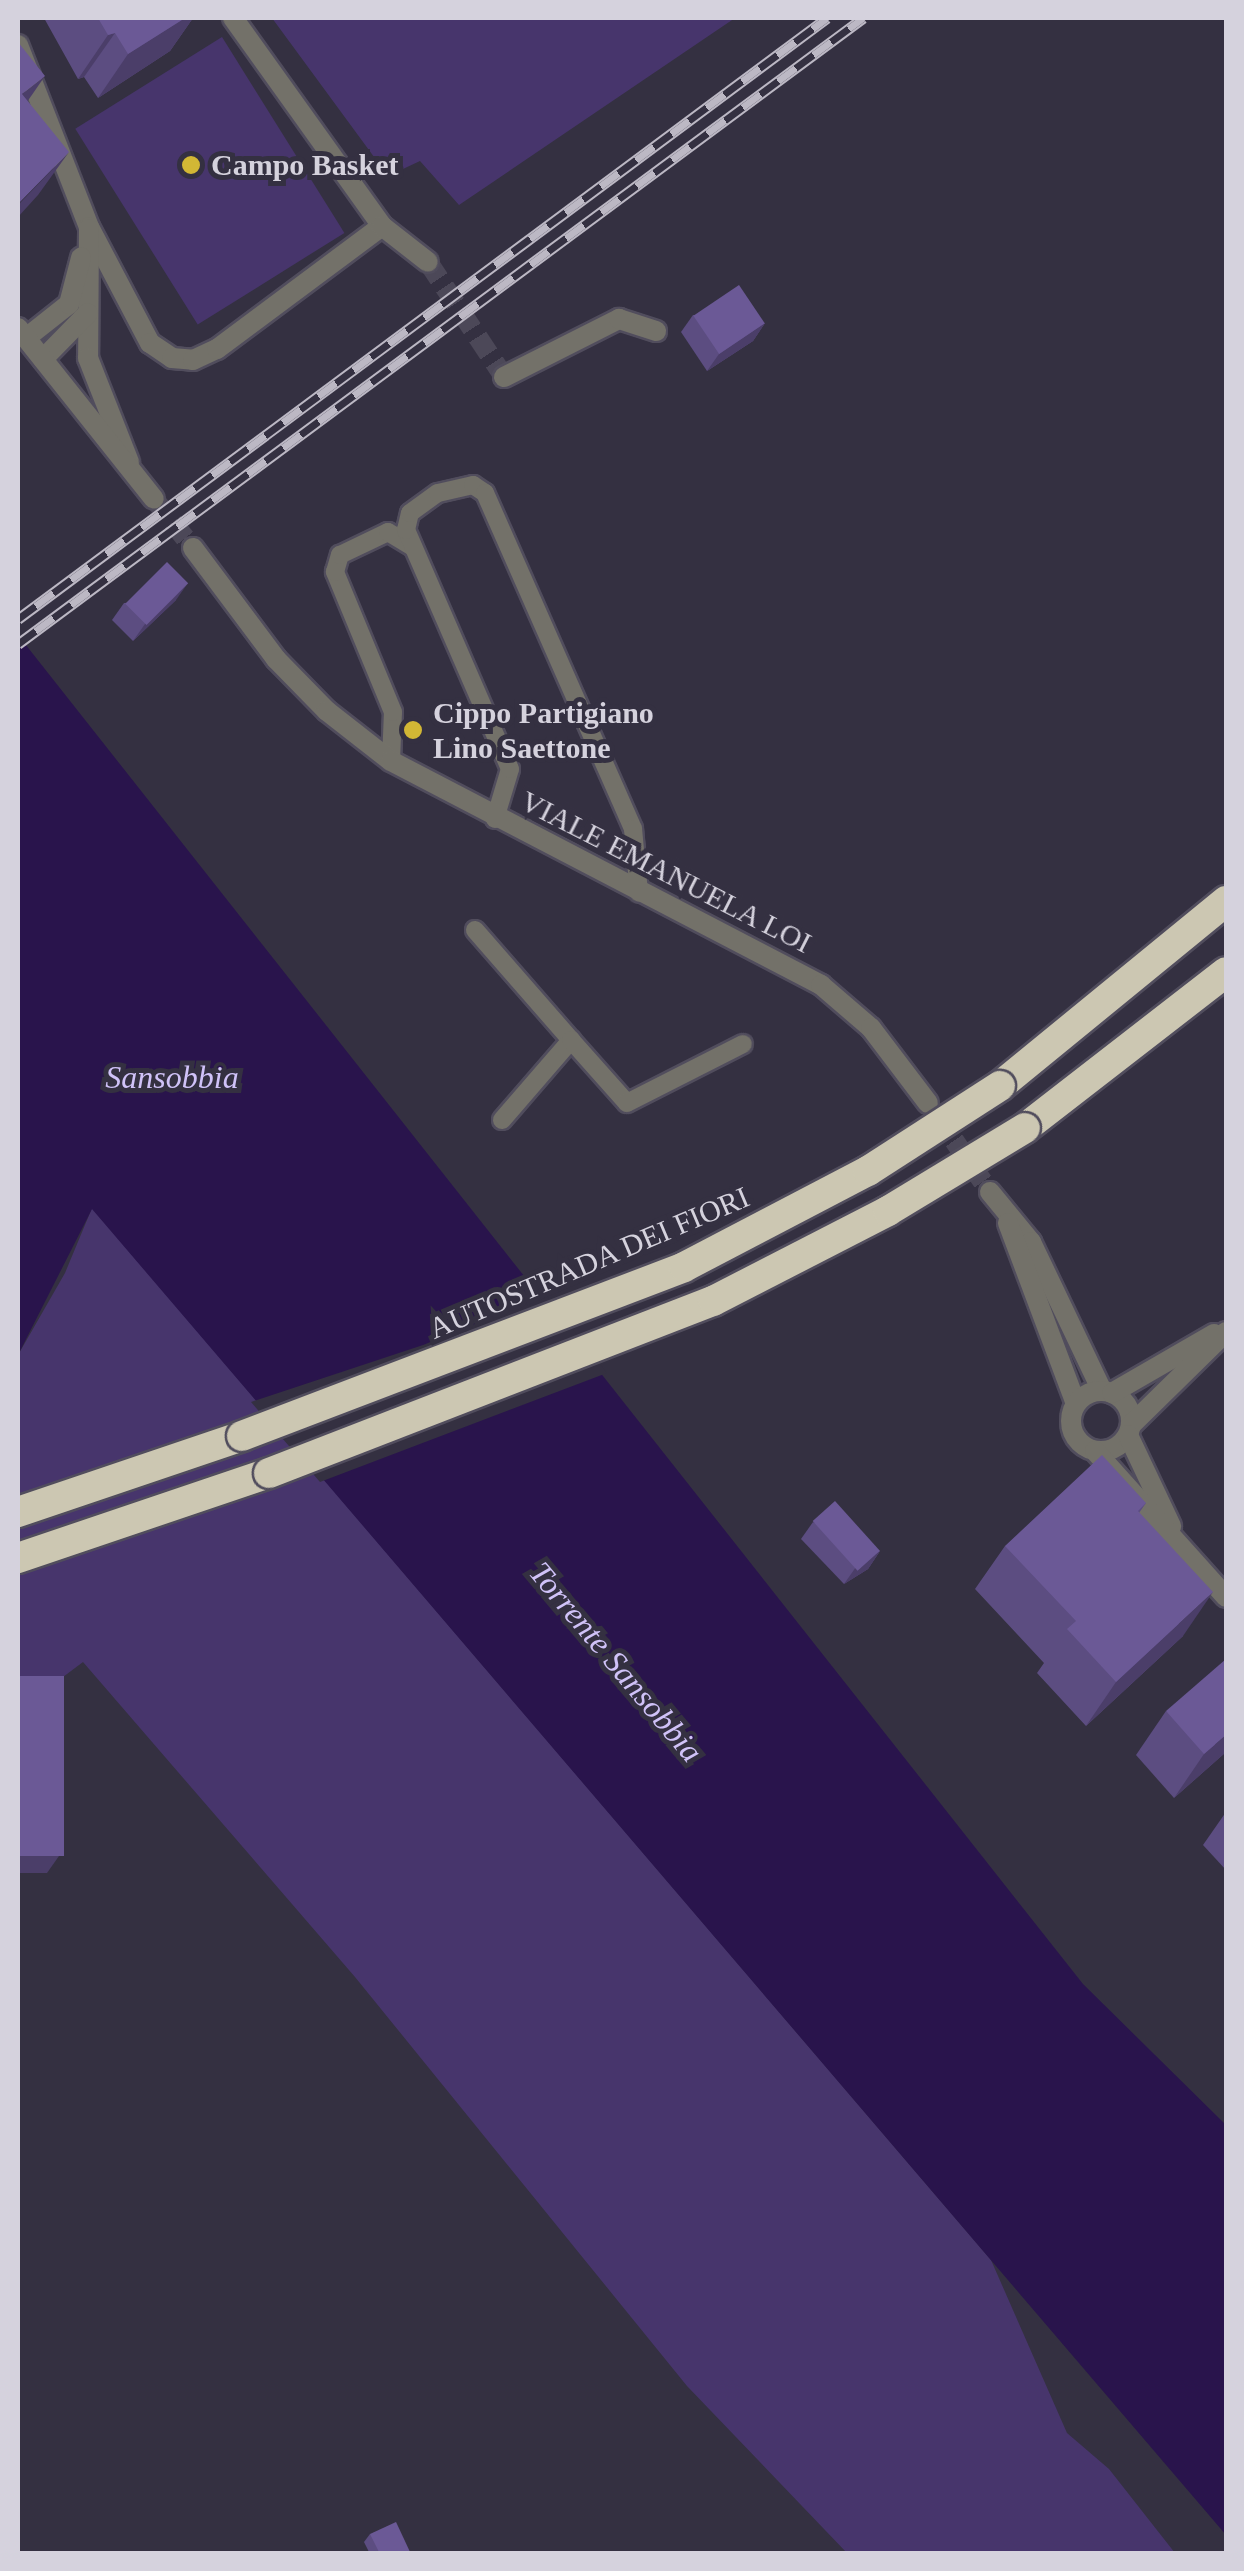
<!DOCTYPE html>
<html>
<head>
<meta charset="utf-8">
<style>
	body { margin:0 }
	#map { position:relative; width:1244px; height:2571px; overflow:hidden; background:#343041; font-family:"Times New Roman",serif }
	div>[style] { position:absolute }
	.green>* { inset:0; background:#47356c; transform-origin:0 0 }
	.water>* { inset:0; background:#29144c }
	.pier>* { inset:0; background:#343041 }
	.minor-tunnel>* { height:20px; margin-top:-10px; transform-origin:0; background:repeating-linear-gradient(90deg,#4c4858 0 20px,transparent 0 30px) }
	.tertiary-tunnel>* { height:20px; margin-top:-10px; transform-origin:0; background:repeating-linear-gradient(90deg,#4c4858 0 20px,transparent 0 30px) }
	.roads { filter:drop-shadow(2px 0 #514d5d) drop-shadow(-2px 0 #514d5d) drop-shadow(0 2px #514d5d) drop-shadow(0 -2px #514d5d) }
	.service>* { height:18px; margin:-9px; padding:0 9px; transform-origin:9px; border-radius:9px; background:#737169 }
	.minor>* { height:20px; margin:-10px; padding:0 10px; transform-origin:10px; border-radius:10px; background:#737169 }
	.tertiary>* { height:20px; margin:-10px; padding:0 10px; transform-origin:10px; border-radius:10px; background:#737169 }
	.tertiary>.ring { margin:-10px; padding:0; box-sizing:content-box; background:none; border:20px solid #737169; border-radius:50% }
	.motorway>* { height:30px; margin:-15px; padding:0 15px; transform-origin:15px; border-radius:15px; background:#ccc7b2 }
	.rail>* { height:11px; margin-top:-5.5px; transform-origin:0; background:repeating-linear-gradient(90deg,#343041 0 22px,#bcb8c4 0 44px); box-sizing:border-box; border-block:2px solid #bcb8c4 }
	.bridges { filter:drop-shadow(2px 0 #514d5d) drop-shadow(-2px 0 #514d5d) drop-shadow(0 2px #514d5d) drop-shadow(0 -2px #514d5d) }
	.motorway-bridge>* { height:30px; margin:-15px; padding:0 15px; transform-origin:15px; border-radius:15px; background:#ccc7b2 }
	.wall>* { inset:0; background:#5c4d81 }
	.shaded-wall>* { inset:0; background:#4b3e69 }
	.building>* { inset:0; background:#6b5996; transform-origin:0 0 }
	.dots>* { width:28px; height:28px; translate:-50% -50%; box-sizing:border-box; border:5px solid #343041; border-radius:50% }
	span { translate:-50% -50%; white-space:nowrap; text-align:center; line-height:1.15; -webkit-text-stroke:10px #343041; paint-order:stroke }
	.poi-label { font-size:30px; color:#d5d2dd; font-weight:700 }
	.left { translate:0 -50%; text-align:left }
	.street-label { font-size:30px; color:#d5d2dd }
	.water-label { font-size:32px; color:#d0c2f8; font-style:italic }
	.frame { position:absolute; inset:0; border:20px solid #d5d2dd; pointer-events:none }
</style>
</head>
<body>
<div id="map">
	<div class="green">
		<i style="clip-path:polygon(272px 18px,735px 18px,459px 205px,420px 161px,388px 176px)"></i>
		<i style="left:222px;top:37px;width:231px;height:173px;rotate:58deg"></i>
		<i style="clip-path:polygon(92px 1208px,991px 2260px,1067px 2433px,1109px 2469px,1175px 2553px,847px 2553px,687px 2386px,355px 1977px,83px 1662px,63px 1677px,18px 1678px,18px 1355px,65px 1273px)"></i>
	</div>
	<div class="water">
		<i style="clip-path:polygon(18px 635px,1083px 1984px,1226px 2125px,1226px 2535px,92px 1209px,18px 1355px)"></i>
	</div>
	<div class="pier">
		<i style="clip-path:polygon(546px 1295px,607px 1373px,320px 1482px,251px 1402px,423px 1345px)"></i>
	</div>
	<div class="minor-tunnel">
		<i style="left:428px;top:262px;width:138px;rotate:56.5deg"></i>
	</div>
	<div class="tertiary-tunnel">
		<i style="left:154px;top:499px;width:63px;rotate:51.5deg"></i>
		<i style="left:937px;top:1116px;width:93px;rotate:55.1deg"></i>
	</div>
	<div class="roads">
		<div class="service">
			<i style="left:391px;top:761px;width:49px;rotate:-87.7deg"></i>
			<i style="left:393px;top:712px;width:152px;rotate:-112.5deg"></i>
			<i style="left:335px;top:572px;width:18px;rotate:-74deg"></i>
			<i style="left:340px;top:555px;width:53px;rotate:-25.6deg"></i>
			<i style="left:388px;top:532px;width:29px;rotate:31deg"></i>
			<i style="left:495px;top:819px;width:52px;rotate:-73.3deg"></i>
			<i style="left:510px;top:769px;width:261px;rotate:-113.5deg"></i>
			<i style="left:406px;top:530px;width:17px;rotate:-77deg"></i>
			<i style="left:410px;top:513px;width:34px;rotate:-36deg"></i>
			<i style="left:438px;top:493px;width:36px;rotate:-13deg"></i>
			<i style="left:473px;top:485px;width:14px;rotate:34deg"></i>
			<i style="left:485px;top:493px;width:367px;rotate:66.2deg"></i>
			<i style="left:633px;top:829px;width:64px;rotate:84.6deg"></i>
			<i style="left:475px;top:930px;width:146px;rotate:48.9deg"></i>
			<i style="left:502px;top:1120px;width:106px;rotate:-49.2deg"></i>
			<i style="left:571px;top:1040px;width:84px;rotate:48.4deg"></i>
			<i style="left:627px;top:1103px;width:130px;rotate:-27deg"></i>
		</div>
		<div class="minor">
			<i style="left:18px;top:45px;width:195px;rotate:68.7deg"></i>
			<i style="left:89px;top:227px;width:131px;rotate:62.3deg"></i>
			<i style="left:150px;top:343px;width:27px;rotate:34deg"></i>
			<i style="left:172px;top:358px;width:21px;rotate:5deg"></i>
			<i style="left:193px;top:360px;width:26px;rotate:-25deg"></i>
			<i style="left:217px;top:349px;width:206px;rotate:-36.7deg"></i>
			<i style="left:382px;top:226px;width:256px;rotate:-125.6deg"></i>
			<i style="left:382px;top:226px;width:58px;rotate:38deg"></i>
			<i style="left:89px;top:229px;width:129px;rotate:90.4deg"></i>
			<i style="left:88px;top:358px;width:112px;rotate:68.5deg"></i>
			<i style="left:26px;top:338px;width:55px;rotate:-38.3deg"></i>
			<i style="left:69px;top:304px;width:48px;rotate:-75.4deg"></i>
			<i style="left:43px;top:359px;width:64px;rotate:-45.6deg"></i>
			<i style="left:504px;top:377px;width:129px;rotate:-26.8deg"></i>
			<i style="left:619px;top:319px;width:39px;rotate:18deg"></i>
		</div>
		<div class="tertiary">
			<i style="left:18px;top:328px;width:218px;rotate:51.5deg"></i>
			<i style="left:193px;top:548px;width:139px;rotate:53.2deg"></i>
			<i style="left:276px;top:659px;width:73px;rotate:45.6deg"></i>
			<i style="left:327px;top:711px;width:81px;rotate:38deg"></i>
			<i style="left:391px;top:761px;width:485px;rotate:27.5deg"></i>
			<i style="left:821px;top:985px;width:66px;rotate:40.7deg"></i>
			<i style="left:871px;top:1028px;width:94px;rotate:52.8deg"></i>
			<i style="left:990px;top:1192px;width:65px;rotate:50.6deg"></i>
			<i style="left:1031px;top:1242px;width:165px;rotate:64.5deg"></i>
			<i style="left:1008px;top:1223px;width:193px;rotate:69.4deg"></i>
			<i class="ring" style="left:1071px;top:1391px;width:40px;height:40px"></i>
			<i style="left:1112px;top:1393px;width:118px;rotate:-30deg"></i>
			<i style="left:1131px;top:1425px;width:133px;rotate:-44.4deg"></i>
			<i style="left:1128px;top:1435px;width:101px;rotate:64.7deg"></i>
			<i style="left:1095px;top:1451px;width:196px;rotate:48.1deg"></i>
		</div>
		<div class="motorway">
			<i style="left:1000px;top:1086px;width:292px;rotate:-39.3deg"></i>
			<i style="left:1025px;top:1128px;width:254px;rotate:-37.8deg"></i>
			<i style="left:18px;top:1512px;width:237px;rotate:-18.7deg"></i>
			<i style="left:18px;top:1558px;width:265px;rotate:-18.7deg"></i>
		</div>
	</div>
	<div class="rail">
		<i style="left:18px;top:619px;width:1008px;rotate:-36.61deg"></i>
		<i style="left:18px;top:644px;width:1052px;rotate:-36.53deg"></i>
	</div>
	<div class="bridges">
		<div class="motorway-bridge">
			<i style="left:242px;top:1436px;width:473px;rotate:-20.9deg"></i>
			<i style="left:684px;top:1267px;width:208px;rotate:-27.6deg"></i>
			<i style="left:868px;top:1171px;width:157px;rotate:-32.8deg"></i>
			<i style="left:269px;top:1473px;width:476px;rotate:-21.2deg"></i>
			<i style="left:713px;top:1301px;width:197px;rotate:-27.2deg"></i>
			<i style="left:888px;top:1211px;width:160px;rotate:-31.2deg"></i>
		</div>
	</div>
	<div class="wall">
		<i style="clip-path:polygon(44px 18px,193px 18px,170px 51px,98px 98px,84px 77px,78px 79px)"></i>
		<i style="clip-path:polygon(693px 315px,765px 323px,753px 341px,707px 371px,681px 332px)"></i>
		<i style="clip-path:polygon(176px 600px,133px 641px,112px 620px,124px 603px)"></i>
		<i style="clip-path:polygon(1146px 1503px,1139px 1513px,1183px 1636px,1086px 1726px,1037px 1673px,1044px 1663px,975px 1589px,1005px 1546px)"></i>
		<i style="clip-path:polygon(813px 1522px,880px 1551px,868px 1569px,844px 1584px,801px 1539px)"></i>
		<i style="clip-path:polygon(1166px 1711px,1226px 1752px,1174px 1798px,1136px 1755px)"></i>
		<i style="clip-path:polygon(1226px 1812px,1226px 1870px,1203px 1845px)"></i>
		<i style="clip-path:polygon(370px 2534px,411px 2554px,370px 2554px,364px 2542px)"></i>
	</div>
	<div class="shaded-wall">
		<i style="clip-path:polygon(185px 18px,193px 18px,170px 51px,98px 98px,128px 54px)"></i>
		<i style="clip-path:polygon(115px 33px,84px 77px,78px 79px,108px 35px)"></i>
		<i style="clip-path:polygon(45px 76px,18px 115px,22px 94px)"></i>
		<i style="clip-path:polygon(69px 152px,38px 195px,18px 217px,18px 205px)"></i>
		<i style="clip-path:polygon(765px 323px,753px 341px,707px 371px,719px 354px)"></i>
		<i style="clip-path:polygon(188px 583px,176px 600px,133px 641px,145px 624px)"></i>
		<i style="clip-path:polygon(880px 1551px,868px 1569px,844px 1584px,856px 1567px)"></i>
		<i style="clip-path:polygon(1213px 1592px,1183px 1636px,1086px 1726px,1116px 1682px)"></i>
		<i style="clip-path:polygon(1226px 1735px,1226px 1752px,1174px 1798px,1204px 1754px)"></i>
		<i style="clip-path:polygon(18px 1856px,59px 1856px,47px 1873px,18px 1873px)"></i>
	</div>
	<div class="building">
		<i style="clip-path:polygon(98px 18px,185px 18px,128px 54px,115px 33px,108px 35px)"></i>
		<i style="clip-path:polygon(18px 42px,45px 76px,22px 94px,69px 152px,18px 204px)"></i>
		<i style="left:739px;top:285px;width:46px;height:55px;rotate:56deg"></i>
		<i style="left:167px;top:562px;width:30px;height:59px;rotate:45deg"></i>
		<i style="clip-path:polygon(1102px 1455px,1146px 1503px,1138px 1511px,1213px 1592px,1116px 1682px,1067px 1629px,1076px 1621px,1005px 1546px)"></i>
		<i style="left:835px;top:1501px;width:67px;height:30px;rotate:48deg"></i>
		<i style="clip-path:polygon(1226px 1659px,1226px 1735px,1204px 1754px,1166px 1711px)"></i>
		<i style="left:18px;top:1676px;width:46px;height:180px"></i>
		<i style="clip-path:polygon(396px 2522px,411px 2554px,380px 2554px,370px 2534px)"></i>
	</div>
	<div class="dots">
		<i style="left:191px;top:165px;background:#d2b735"></i>
		<i style="left:413px;top:730px;background:#d2b735"></i>
	</div>
	<div class="poi-label">
		<span class="left" style="left:211px;top:165px">Campo Basket</span>
		<span class="left" style="left:433px;top:730px">Cippo Partigiano<br>Lino Saettone</span>
	</div>
	<div class="street-label">
		<span style="left:666px;top:872px;rotate:27deg">VIALE EMANUELA LOI</span>
		<span style="left:589px;top:1263px;rotate:-23deg">AUTOSTRADA DEI FIORI</span>
	</div>
	<div class="water-label">
		<span style="left:172px;top:1077px">Sansobbia</span>
		<span style="left:616px;top:1662px;rotate:50deg">Torrente Sansobbia</span>
	</div>
	<div class="frame"></div>
</div>
</body>
</html>
